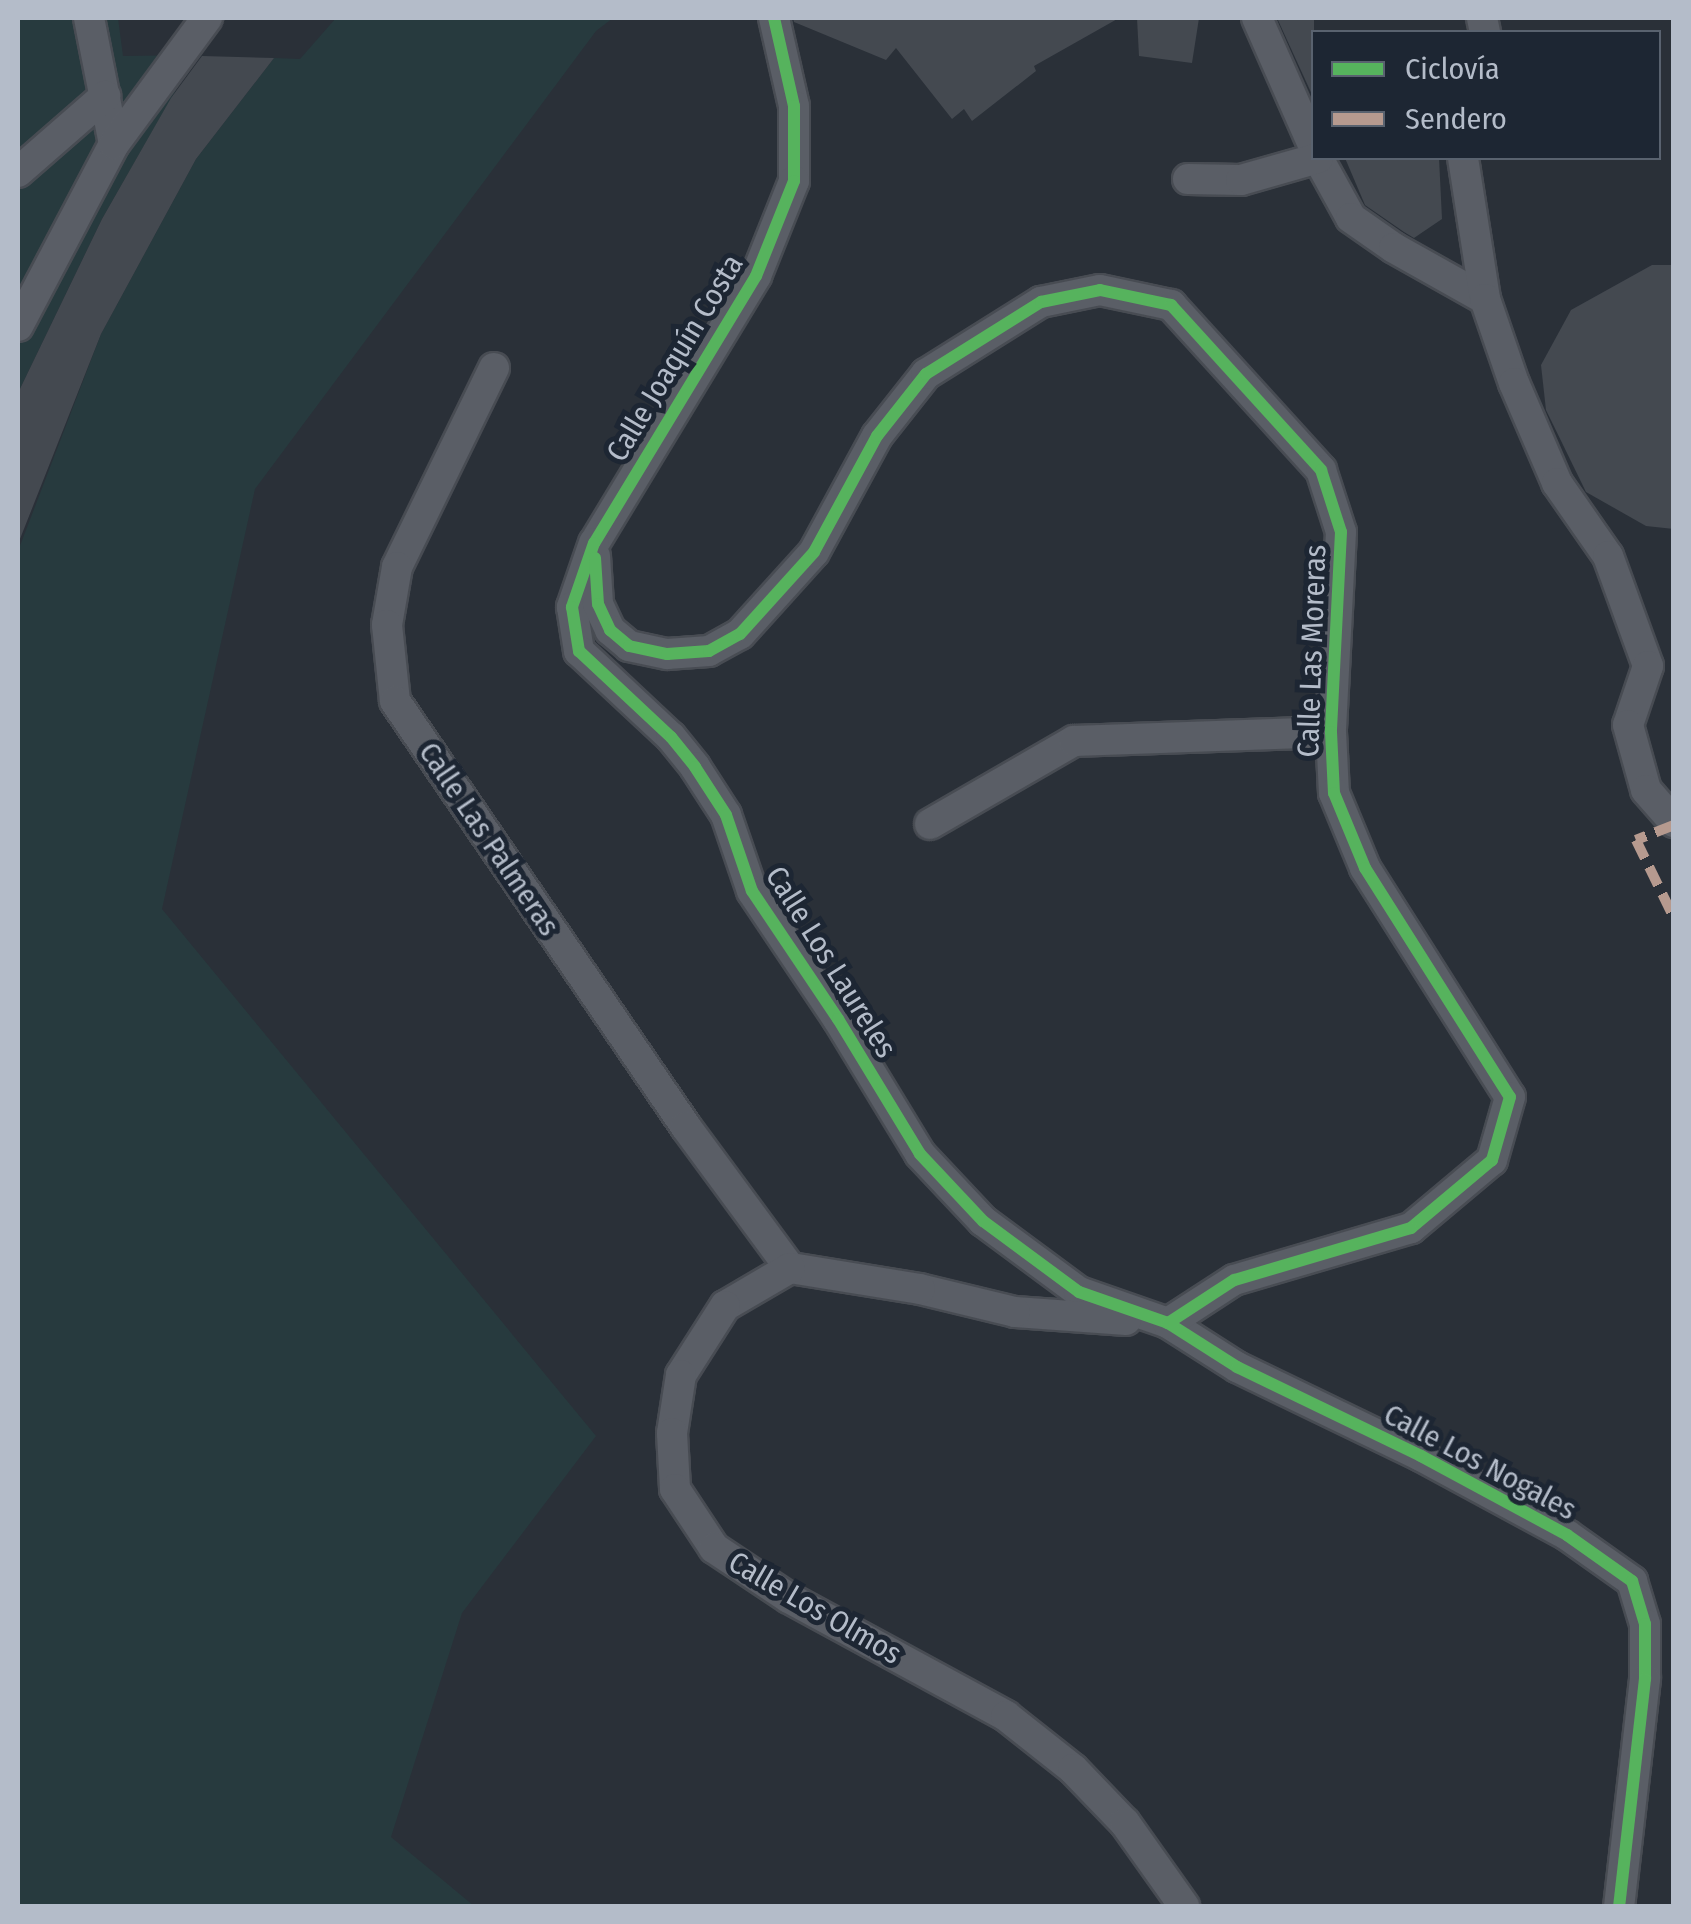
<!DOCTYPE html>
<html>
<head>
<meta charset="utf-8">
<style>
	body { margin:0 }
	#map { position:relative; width:1691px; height:1924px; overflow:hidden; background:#2a3038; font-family:"Fira Sans Condensed",sans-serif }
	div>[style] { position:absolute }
	.green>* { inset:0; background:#273a3e }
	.building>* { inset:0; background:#444950 }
	.roads { filter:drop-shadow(2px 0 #484c53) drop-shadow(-2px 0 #484c53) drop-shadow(0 2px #484c53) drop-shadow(0 -2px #484c53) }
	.street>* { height:30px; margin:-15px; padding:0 15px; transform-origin:15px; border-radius:15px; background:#5a5e66 }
	.quiet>* { height:10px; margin-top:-5px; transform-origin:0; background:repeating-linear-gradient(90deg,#b69a8f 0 20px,transparent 0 30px) }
	.cycleway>* { height:12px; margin:-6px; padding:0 6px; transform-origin:6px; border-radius:6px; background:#56b35d }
	span { translate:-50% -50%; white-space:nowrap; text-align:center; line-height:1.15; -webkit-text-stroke:10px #1d2633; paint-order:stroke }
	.street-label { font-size:30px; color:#b4bcc9 }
	.frame { position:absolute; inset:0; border:20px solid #b4bcc9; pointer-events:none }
	.legend { position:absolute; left:1311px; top:30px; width:350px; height:130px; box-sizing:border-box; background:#1d2633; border:2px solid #59626f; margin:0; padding:12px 18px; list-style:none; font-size:30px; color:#b4bcc9 }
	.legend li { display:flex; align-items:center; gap:20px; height:50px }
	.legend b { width:50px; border:2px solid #59626f }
</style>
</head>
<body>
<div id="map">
	<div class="green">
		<i style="clip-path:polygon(18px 18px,118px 18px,123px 56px,196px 55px,102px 219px,18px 393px)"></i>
		<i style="clip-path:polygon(336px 18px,613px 18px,596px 31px,255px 489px,162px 909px,596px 1436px,462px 1613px,391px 1837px,474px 1906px,18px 1906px,18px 551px,101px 334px,196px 159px,274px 58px,300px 59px)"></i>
	</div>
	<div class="building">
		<i style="clip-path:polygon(793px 18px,1119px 18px,1034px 66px,1036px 71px,972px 121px,964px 109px,952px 119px,896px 48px,886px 60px,794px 22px)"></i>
		<i style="clip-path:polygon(1137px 18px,1199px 18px,1192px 63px,1139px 56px)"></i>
		<i style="clip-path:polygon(1277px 18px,1314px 18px,1314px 99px)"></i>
		<i style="clip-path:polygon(202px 56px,274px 58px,196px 159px,101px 334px,18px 544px,18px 393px,102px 219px,171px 98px)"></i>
		<i style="clip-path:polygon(1345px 158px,1439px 158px,1442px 219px,1414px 238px,1404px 232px,1365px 205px)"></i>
		<i style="clip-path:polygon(1652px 265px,1674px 265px,1674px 529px,1646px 526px,1586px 492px,1546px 410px,1541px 365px,1571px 310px)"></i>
	</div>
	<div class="roads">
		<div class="street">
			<i style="left:89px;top:18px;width:128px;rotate:78.8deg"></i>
			<i style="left:774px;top:18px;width:90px;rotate:77.2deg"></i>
			<i style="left:794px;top:106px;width:75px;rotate:90deg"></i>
			<i style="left:794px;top:181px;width:102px;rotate:111.8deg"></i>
			<i style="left:756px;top:276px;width:312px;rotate:121.2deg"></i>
			<i style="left:594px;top:543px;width:68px;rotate:109deg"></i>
			<i style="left:572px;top:607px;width:45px;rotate:81deg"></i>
			<i style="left:579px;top:651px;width:126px;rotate:43.1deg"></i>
			<i style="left:671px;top:737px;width:38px;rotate:51deg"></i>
			<i style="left:695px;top:767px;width:57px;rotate:57.1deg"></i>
			<i style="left:726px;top:815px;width:80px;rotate:71.1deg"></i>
			<i style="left:752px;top:891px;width:154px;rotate:56.1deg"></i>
			<i style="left:838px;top:1019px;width:158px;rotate:58.7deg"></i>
			<i style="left:920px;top:1154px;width:92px;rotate:46.8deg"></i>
			<i style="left:983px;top:1221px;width:119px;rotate:36.5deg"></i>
			<i style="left:1079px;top:1292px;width:94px;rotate:19.2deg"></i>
			<i style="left:1168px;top:1323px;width:82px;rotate:32.5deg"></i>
			<i style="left:1237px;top:1367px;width:204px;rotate:25.8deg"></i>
			<i style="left:1421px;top:1456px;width:166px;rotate:28.4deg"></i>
			<i style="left:1567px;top:1535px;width:80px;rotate:35.3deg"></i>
			<i style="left:1632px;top:1581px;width:45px;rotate:73.2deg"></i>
			<i style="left:1645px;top:1624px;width:55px;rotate:90deg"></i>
			<i style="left:1645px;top:1679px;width:228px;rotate:96.5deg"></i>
			<i style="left:1257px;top:18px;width:141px;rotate:66.2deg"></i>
			<i style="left:1482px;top:18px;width:14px;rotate:78deg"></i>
			<i style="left:1318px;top:158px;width:68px;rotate:61.2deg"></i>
			<i style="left:1351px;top:218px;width:52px;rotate:34.9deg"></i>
			<i style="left:1394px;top:248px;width:104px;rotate:29.3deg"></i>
			<i style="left:1463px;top:158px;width:143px;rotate:81.1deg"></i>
			<i style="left:1485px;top:299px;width:89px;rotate:71deg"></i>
			<i style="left:1514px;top:383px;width:109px;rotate:66.7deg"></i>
			<i style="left:1557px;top:483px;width:89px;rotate:55.1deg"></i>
			<i style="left:1608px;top:556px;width:117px;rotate:70deg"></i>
			<i style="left:18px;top:172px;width:116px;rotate:-41.1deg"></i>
			<i style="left:1188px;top:179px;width:53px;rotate:1.1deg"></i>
			<i style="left:1241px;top:180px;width:80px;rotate:-15.9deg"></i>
			<i style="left:18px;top:326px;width:206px;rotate:-62.2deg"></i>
			<i style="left:114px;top:144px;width:157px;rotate:-53.6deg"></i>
			<i style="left:494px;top:368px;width:221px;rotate:116deg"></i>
			<i style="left:397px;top:567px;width:59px;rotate:99.8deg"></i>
			<i style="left:387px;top:625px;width:76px;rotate:84deg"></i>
			<i style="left:395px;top:701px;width:516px;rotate:55.66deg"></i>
			<i style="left:686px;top:1127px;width:175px;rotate:53.6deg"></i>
			<i style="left:595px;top:556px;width:48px;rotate:86.4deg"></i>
			<i style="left:598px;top:604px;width:29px;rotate:65deg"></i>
			<i style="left:610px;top:630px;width:25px;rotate:40deg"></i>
			<i style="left:629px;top:646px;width:39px;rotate:12deg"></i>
			<i style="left:667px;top:654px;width:42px;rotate:-4.1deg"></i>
			<i style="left:709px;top:651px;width:35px;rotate:-29deg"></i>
			<i style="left:740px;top:634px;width:110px;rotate:-47.9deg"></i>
			<i style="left:814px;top:552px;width:132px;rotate:-61.5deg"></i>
			<i style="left:877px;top:436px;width:79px;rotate:-51.7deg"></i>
			<i style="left:926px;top:374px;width:136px;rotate:-32.1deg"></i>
			<i style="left:1041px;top:302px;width:60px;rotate:-11.5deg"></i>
			<i style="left:1100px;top:290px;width:73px;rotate:11.9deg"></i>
			<i style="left:1171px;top:305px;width:223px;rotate:47.7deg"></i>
			<i style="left:1321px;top:470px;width:65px;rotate:72.1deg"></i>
			<i style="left:1341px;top:532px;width:200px;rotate:92.9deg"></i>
			<i style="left:1331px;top:732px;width:61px;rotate:87.2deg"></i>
			<i style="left:1334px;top:793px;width:81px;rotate:67.5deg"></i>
			<i style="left:1365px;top:868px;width:271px;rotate:57.7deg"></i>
			<i style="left:1510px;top:1097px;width:66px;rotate:105.9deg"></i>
			<i style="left:1492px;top:1160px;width:106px;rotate:140deg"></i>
			<i style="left:1411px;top:1228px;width:184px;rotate:163.6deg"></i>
			<i style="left:1234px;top:1280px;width:79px;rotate:146.9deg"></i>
			<i style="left:1648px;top:666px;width:62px;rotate:108.7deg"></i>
			<i style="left:1628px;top:725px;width:67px;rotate:74.5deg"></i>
			<i style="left:1646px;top:790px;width:43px;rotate:48.8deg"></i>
			<i style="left:930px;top:824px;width:166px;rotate:-30deg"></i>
			<i style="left:1074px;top:741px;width:257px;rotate:-2deg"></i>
			<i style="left:1126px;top:1320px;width:111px;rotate:-175.9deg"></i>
			<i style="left:1015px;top:1312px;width:98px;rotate:-166.4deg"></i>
			<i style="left:920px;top:1289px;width:132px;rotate:-170.8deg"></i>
			<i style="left:790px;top:1268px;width:75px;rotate:149.7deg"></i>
			<i style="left:725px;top:1306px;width:82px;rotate:122.5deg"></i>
			<i style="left:681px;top:1375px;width:59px;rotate:98.8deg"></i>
			<i style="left:672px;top:1433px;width:56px;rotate:86.9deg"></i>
			<i style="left:675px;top:1489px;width:71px;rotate:56.5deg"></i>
			<i style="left:714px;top:1548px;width:90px;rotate:33.7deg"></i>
			<i style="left:789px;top:1598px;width:247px;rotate:28.5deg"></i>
			<i style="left:1006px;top:1716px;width:85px;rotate:38.3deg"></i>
			<i style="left:1073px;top:1769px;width:75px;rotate:46.1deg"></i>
			<i style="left:1125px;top:1823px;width:102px;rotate:54.6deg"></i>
		</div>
	</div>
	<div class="quiet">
		<i style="left:1674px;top:825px;width:41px;rotate:158.5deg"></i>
		<i style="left:1636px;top:840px;width:87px;rotate:64deg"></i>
	</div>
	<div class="cycleway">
		<i style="left:774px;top:18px;width:90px;rotate:77.2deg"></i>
		<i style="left:794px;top:106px;width:75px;rotate:90deg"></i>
		<i style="left:794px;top:181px;width:102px;rotate:111.8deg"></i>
		<i style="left:756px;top:276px;width:312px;rotate:121.2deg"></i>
		<i style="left:594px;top:543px;width:68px;rotate:109deg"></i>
		<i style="left:572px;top:607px;width:45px;rotate:81deg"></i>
		<i style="left:579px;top:651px;width:126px;rotate:43.1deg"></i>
		<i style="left:671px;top:737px;width:38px;rotate:51deg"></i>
		<i style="left:695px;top:767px;width:57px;rotate:57.1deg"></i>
		<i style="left:726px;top:815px;width:80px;rotate:71.1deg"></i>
		<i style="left:752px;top:891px;width:154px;rotate:56.1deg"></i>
		<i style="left:838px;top:1019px;width:158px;rotate:58.7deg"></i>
		<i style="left:920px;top:1154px;width:92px;rotate:46.8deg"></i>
		<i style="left:983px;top:1221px;width:119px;rotate:36.5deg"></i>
		<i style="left:1079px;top:1292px;width:94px;rotate:19.2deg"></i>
		<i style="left:1168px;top:1323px;width:82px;rotate:32.5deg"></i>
		<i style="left:1237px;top:1367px;width:204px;rotate:25.8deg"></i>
		<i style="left:1421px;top:1456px;width:166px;rotate:28.4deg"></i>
		<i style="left:1567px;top:1535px;width:80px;rotate:35.3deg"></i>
		<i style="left:1632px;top:1581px;width:45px;rotate:73.2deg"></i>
		<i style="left:1645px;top:1624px;width:55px;rotate:90deg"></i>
		<i style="left:1645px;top:1679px;width:228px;rotate:96.5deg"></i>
		<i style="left:595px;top:558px;width:46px;rotate:86.3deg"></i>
		<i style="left:598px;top:604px;width:29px;rotate:65deg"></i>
		<i style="left:610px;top:630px;width:25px;rotate:40deg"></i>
		<i style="left:629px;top:646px;width:39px;rotate:12deg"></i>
		<i style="left:667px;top:654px;width:42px;rotate:-4.1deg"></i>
		<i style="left:709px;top:651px;width:35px;rotate:-29deg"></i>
		<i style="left:740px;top:634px;width:110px;rotate:-47.9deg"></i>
		<i style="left:814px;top:552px;width:132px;rotate:-61.5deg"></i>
		<i style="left:877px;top:436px;width:79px;rotate:-51.7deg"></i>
		<i style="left:926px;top:374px;width:136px;rotate:-32.1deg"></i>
		<i style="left:1041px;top:302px;width:60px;rotate:-11.5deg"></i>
		<i style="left:1100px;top:290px;width:73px;rotate:11.9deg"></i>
		<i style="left:1171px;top:305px;width:223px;rotate:47.7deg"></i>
		<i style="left:1321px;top:470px;width:65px;rotate:72.1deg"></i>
		<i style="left:1341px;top:532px;width:200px;rotate:92.9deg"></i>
		<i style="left:1331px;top:732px;width:61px;rotate:87.2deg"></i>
		<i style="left:1334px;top:793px;width:81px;rotate:67.5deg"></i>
		<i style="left:1365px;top:868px;width:271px;rotate:57.7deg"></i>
		<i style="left:1510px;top:1097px;width:66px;rotate:105.9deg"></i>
		<i style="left:1492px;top:1160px;width:106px;rotate:140deg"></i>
		<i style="left:1411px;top:1228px;width:184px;rotate:163.6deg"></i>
		<i style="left:1234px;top:1280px;width:79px;rotate:146.9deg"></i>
	</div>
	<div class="street-label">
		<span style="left:675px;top:358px;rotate:-59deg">Calle Joaquín Costa</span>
		<span style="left:1312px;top:651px;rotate:-88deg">Calle Las Moreras</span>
		<span style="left:489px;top:839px;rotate:56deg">Calle Las Palmeras</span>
		<span style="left:831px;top:962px;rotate:58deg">Calle Los Laureles</span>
		<span style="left:1480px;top:1462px;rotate:28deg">Calle Los Nogales</span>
		<span style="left:815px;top:1608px;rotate:30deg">Calle Los Olmos</span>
	</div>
	<div class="frame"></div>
	<ul class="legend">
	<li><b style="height:12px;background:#56b35d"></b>Ciclovía</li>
	<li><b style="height:12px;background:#b69a8f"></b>Sendero</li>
	</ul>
</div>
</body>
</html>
